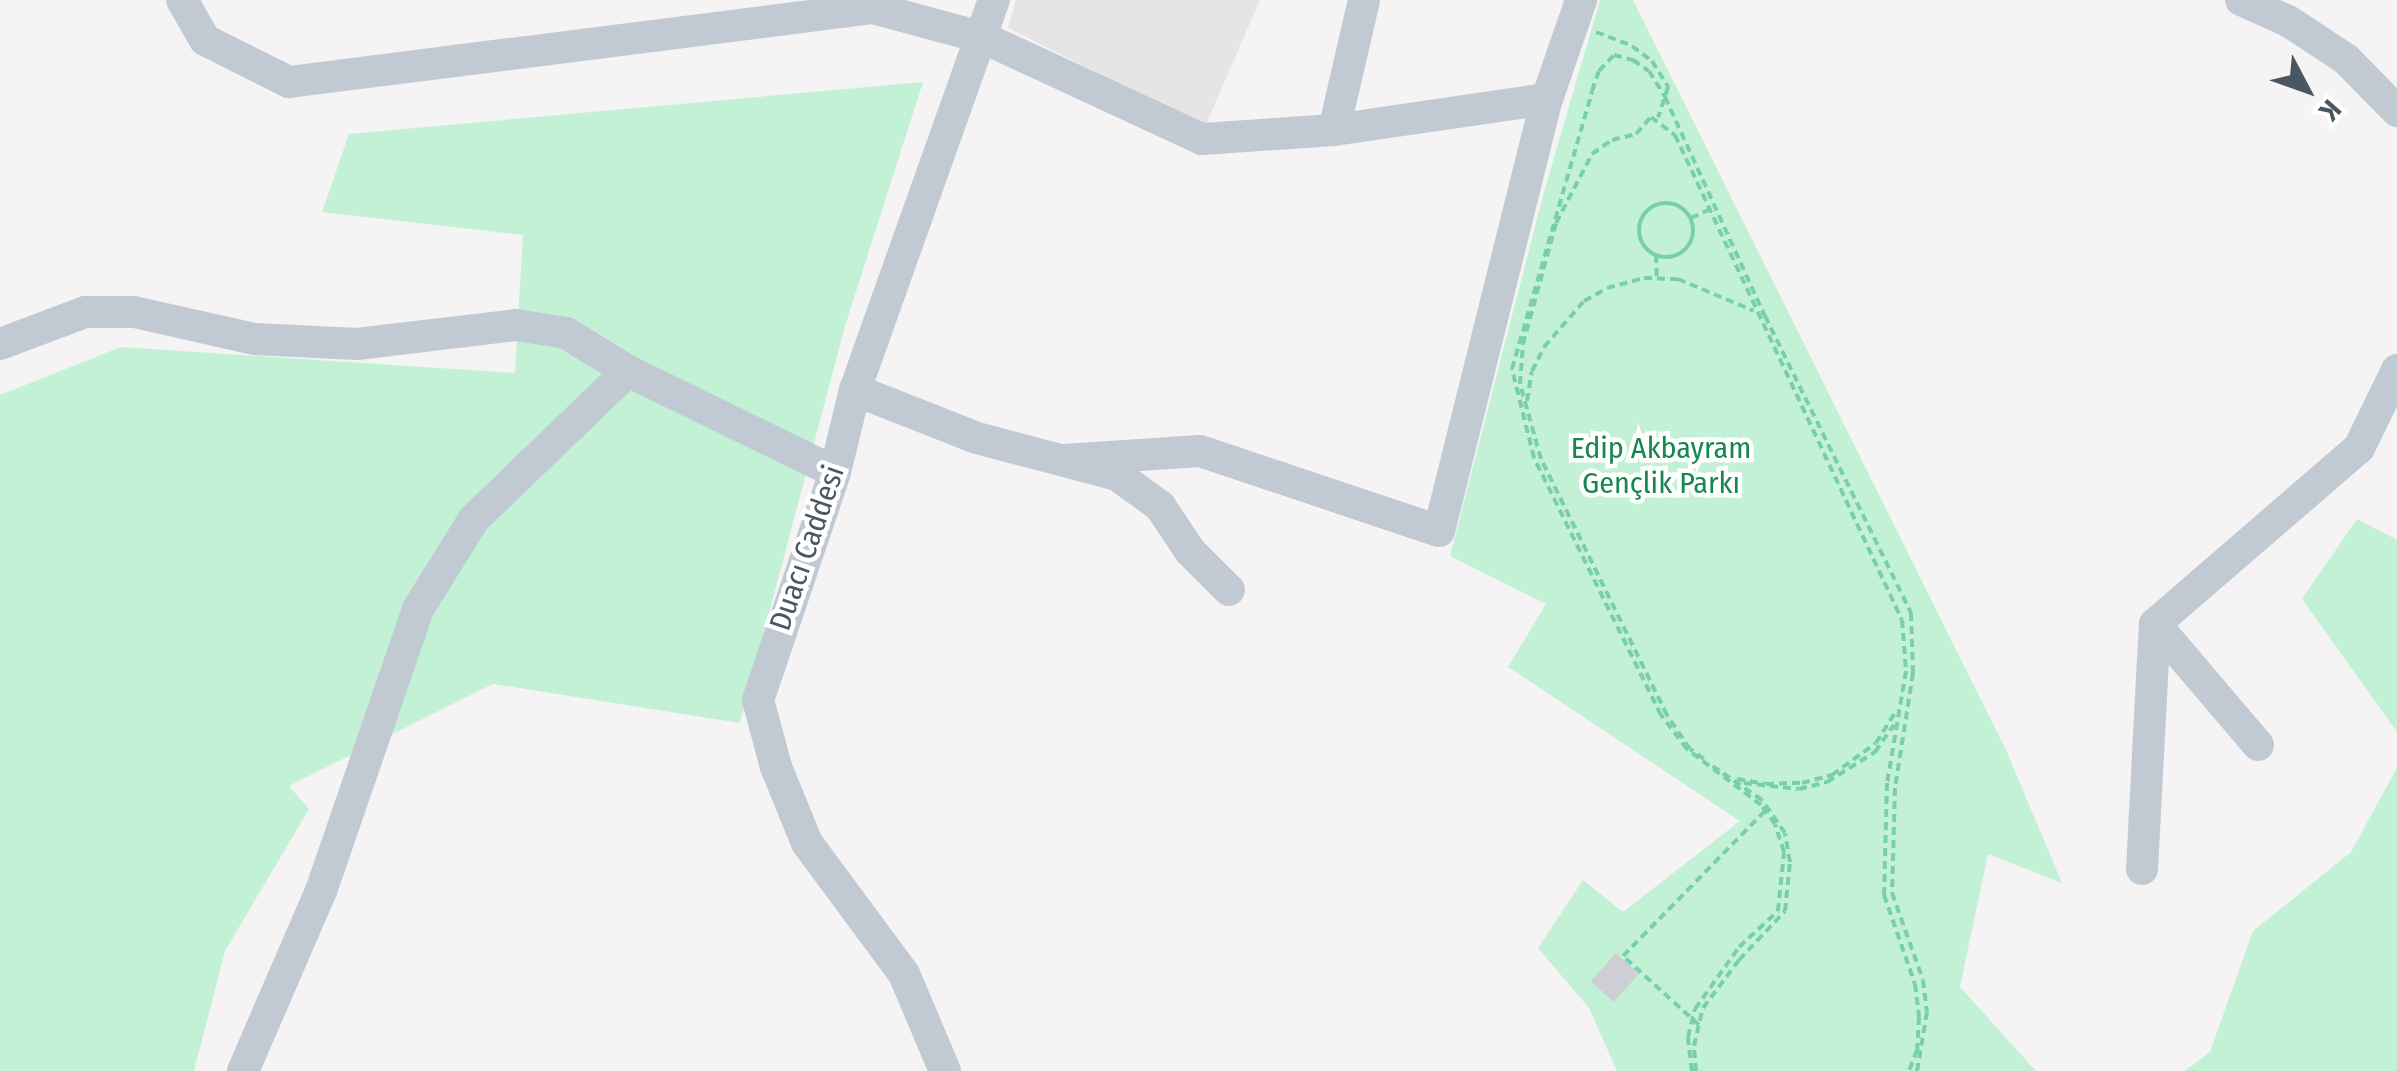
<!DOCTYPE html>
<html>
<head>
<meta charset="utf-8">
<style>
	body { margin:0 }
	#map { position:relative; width:2397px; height:1071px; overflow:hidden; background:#f5f3f3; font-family:"Fira Sans Condensed",sans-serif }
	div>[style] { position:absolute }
	.education>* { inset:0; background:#e6e4e5 }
	.green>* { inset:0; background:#c3f1d5 }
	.building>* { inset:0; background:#cdcfd5; transform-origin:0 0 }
	.path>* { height:4px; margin-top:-2px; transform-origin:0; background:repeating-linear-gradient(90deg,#7ad0a6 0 8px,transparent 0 13px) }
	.path>.ring { margin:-2px; padding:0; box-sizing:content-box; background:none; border:4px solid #7ad0a6; border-radius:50% }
	.minor>* { height:32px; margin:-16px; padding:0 16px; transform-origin:16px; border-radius:16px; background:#c1cad2 }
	span { translate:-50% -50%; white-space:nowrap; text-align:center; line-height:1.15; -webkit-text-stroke:9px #fff; paint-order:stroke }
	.park-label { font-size:30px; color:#17864f }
	.street-label { font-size:30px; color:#4a5661 }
	.north { position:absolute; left:2257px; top:40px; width:100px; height:100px; -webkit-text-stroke:8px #fff; paint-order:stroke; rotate:131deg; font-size:28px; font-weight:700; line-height:40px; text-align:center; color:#4a5661 }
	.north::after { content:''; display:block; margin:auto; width:35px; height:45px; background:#4a5661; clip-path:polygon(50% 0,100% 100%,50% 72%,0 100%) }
</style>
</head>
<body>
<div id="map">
	<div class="education">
		<i style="clip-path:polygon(1016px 0,1260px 0,1205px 127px,1008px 28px)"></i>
	</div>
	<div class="green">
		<i style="clip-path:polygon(1600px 0,1633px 0,2006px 750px,2062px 883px,1988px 854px,1960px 987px,2036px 1071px,1617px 1071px,1589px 1008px,1538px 948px,1583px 880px,1623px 912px,1740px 821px,1508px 667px,1546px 604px,1450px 556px,1544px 192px)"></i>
		<i style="clip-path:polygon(923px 82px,845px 326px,740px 723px,493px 684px,289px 786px,309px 809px,225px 951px,194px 1071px,0 1071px,0 395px,121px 347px,515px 373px,523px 235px,322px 212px,349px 134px)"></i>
		<i style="clip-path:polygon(2357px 519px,2397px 540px,2397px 732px,2302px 599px)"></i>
		<i style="clip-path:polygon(2397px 768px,2397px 1071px,2185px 1071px,2210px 1052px,2253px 931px,2351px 852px)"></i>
	</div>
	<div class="building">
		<i style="left:1616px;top:953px;width:31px;height:38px;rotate:42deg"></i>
	</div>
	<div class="path">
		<i style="left:1596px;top:32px;width:39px;rotate:21deg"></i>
		<i style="left:1632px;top:46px;width:25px;rotate:37deg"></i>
		<i style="left:1652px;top:61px;width:31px;rotate:58deg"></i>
		<i style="left:1668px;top:87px;width:32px;rotate:108deg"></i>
		<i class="ring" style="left:1639px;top:203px;width:50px;height:50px"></i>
		<i style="left:1691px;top:218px;width:19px;rotate:-25deg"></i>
		<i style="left:1656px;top:255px;width:23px;rotate:88deg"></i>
		<i style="left:1527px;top:401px;width:30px;rotate:-81deg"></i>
		<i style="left:1532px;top:371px;width:27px;rotate:-63deg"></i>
		<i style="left:1544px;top:347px;width:61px;rotate:-49deg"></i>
		<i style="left:1584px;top:301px;width:26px;rotate:-29deg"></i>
		<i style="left:1607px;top:288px;width:38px;rotate:-15deg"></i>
		<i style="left:1644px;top:278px;width:34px;rotate:2deg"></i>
		<i style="left:1678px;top:279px;width:82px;rotate:22.8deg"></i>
		<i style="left:1704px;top:759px;width:17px;rotate:-144deg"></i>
		<i style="left:1690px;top:749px;width:41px;rotate:-124.1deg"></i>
		<i style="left:1667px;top:715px;width:285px;rotate:-116.2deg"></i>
		<i style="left:1541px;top:459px;width:78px;rotate:-105.6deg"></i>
		<i style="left:1520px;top:384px;width:40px;rotate:-85.7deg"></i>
		<i style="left:1523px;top:344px;width:125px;rotate:-74.7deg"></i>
		<i style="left:1556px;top:223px;width:78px;rotate:-62.4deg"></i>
		<i style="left:1592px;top:154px;width:24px;rotate:-35deg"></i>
		<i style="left:1612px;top:140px;width:25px;rotate:-14deg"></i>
		<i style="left:1636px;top:134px;width:23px;rotate:-49deg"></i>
		<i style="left:1651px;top:117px;width:30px;rotate:37deg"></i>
		<i style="left:1675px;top:135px;width:535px;rotate:64.92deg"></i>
		<i style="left:1902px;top:620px;width:51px;rotate:85.5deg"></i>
		<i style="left:1906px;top:671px;width:114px;rotate:99.6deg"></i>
		<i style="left:1887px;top:783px;width:112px;rotate:91.5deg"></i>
		<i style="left:1884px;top:895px;width:94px;rotate:70.8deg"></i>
		<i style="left:1915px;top:984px;width:33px;rotate:83deg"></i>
		<i style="left:1919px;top:1017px;width:33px;rotate:93deg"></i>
		<i style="left:1917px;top:1050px;width:22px;rotate:111deg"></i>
		<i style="left:1737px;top:779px;width:29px;rotate:10deg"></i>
		<i style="left:1766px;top:784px;width:36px;rotate:-2deg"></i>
		<i style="left:1802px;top:783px;width:31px;rotate:-15deg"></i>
		<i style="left:1832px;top:775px;width:54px;rotate:-36deg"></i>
		<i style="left:1876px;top:743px;width:39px;rotate:-58deg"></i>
		<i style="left:1744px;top:783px;width:55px;rotate:6.2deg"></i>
		<i style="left:1799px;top:789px;width:29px;rotate:-14deg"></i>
		<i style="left:1827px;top:782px;width:57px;rotate:-32deg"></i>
		<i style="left:1875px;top:752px;width:33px;rotate:-55deg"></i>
		<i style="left:1699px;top:1025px;width:103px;rotate:-137.8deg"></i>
		<i style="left:1623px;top:956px;width:203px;rotate:-45.6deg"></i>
		<i style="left:1692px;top:1071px;width:34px;rotate:-97deg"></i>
		<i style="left:1688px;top:1037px;width:29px;rotate:-76deg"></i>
		<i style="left:1695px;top:1009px;width:76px;rotate:-54.6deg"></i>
		<i style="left:1739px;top:947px;width:53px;rotate:-42.7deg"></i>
		<i style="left:1778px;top:911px;width:59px;rotate:-84.2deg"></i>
		<i style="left:1784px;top:852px;width:29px;rotate:-108deg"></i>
		<i style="left:1775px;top:824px;width:24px;rotate:-126deg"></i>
		<i style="left:1761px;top:805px;width:93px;rotate:-142.9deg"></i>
		<i style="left:1687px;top:749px;width:43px;rotate:-127.4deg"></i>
		<i style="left:1661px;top:715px;width:287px;rotate:-116.3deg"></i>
		<i style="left:1534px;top:458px;width:92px;rotate:-103.9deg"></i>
		<i style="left:1512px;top:369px;width:289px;rotate:-73.9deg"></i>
		<i style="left:1592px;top:91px;width:21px;rotate:-71deg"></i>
		<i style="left:1599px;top:71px;width:22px;rotate:-47deg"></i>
		<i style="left:1614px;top:55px;width:20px;rotate:15deg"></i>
		<i style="left:1633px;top:60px;width:19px;rotate:35deg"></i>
		<i style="left:1649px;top:71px;width:31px;rotate:58deg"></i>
		<i style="left:1665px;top:97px;width:241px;rotate:65.5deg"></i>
		<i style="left:1765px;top:316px;width:331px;rotate:63.8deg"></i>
		<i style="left:1911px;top:613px;width:60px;rotate:88.1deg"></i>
		<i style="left:1913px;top:673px;width:116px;rotate:98.9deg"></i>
		<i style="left:1895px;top:788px;width:105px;rotate:91.6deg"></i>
		<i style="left:1892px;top:893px;width:92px;rotate:70.4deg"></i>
		<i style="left:1923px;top:980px;width:32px;rotate:83deg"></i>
		<i style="left:1927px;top:1012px;width:60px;rotate:99.6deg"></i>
		<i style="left:1696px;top:1071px;width:25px;rotate:-95deg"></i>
		<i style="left:1694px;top:1046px;width:39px;rotate:-77deg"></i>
		<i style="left:1703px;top:1008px;width:60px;rotate:-53.1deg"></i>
		<i style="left:1739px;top:960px;width:67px;rotate:-46.8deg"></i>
		<i style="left:1785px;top:911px;width:49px;rotate:-84.2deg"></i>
		<i style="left:1790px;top:862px;width:29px;rotate:-100deg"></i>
		<i style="left:1785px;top:833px;width:40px;rotate:-124.9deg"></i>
		<i style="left:1762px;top:800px;width:62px;rotate:-145.5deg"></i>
	</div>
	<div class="minor">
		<i style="left:182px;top:0;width:46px;rotate:60.1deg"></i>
		<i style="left:205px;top:40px;width:94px;rotate:26.6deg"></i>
		<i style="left:289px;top:82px;width:589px;rotate:-7.22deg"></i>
		<i style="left:873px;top:8px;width:115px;rotate:15.1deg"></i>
		<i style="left:984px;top:38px;width:240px;rotate:24.9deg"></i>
		<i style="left:1202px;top:139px;width:132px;rotate:-3.9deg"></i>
		<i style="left:1334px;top:130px;width:215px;rotate:-8.3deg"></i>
		<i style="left:2241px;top:0;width:51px;rotate:24.1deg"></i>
		<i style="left:2288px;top:21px;width:69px;rotate:33.2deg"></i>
		<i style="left:2346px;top:59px;width:73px;rotate:45.6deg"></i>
		<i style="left:1334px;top:130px;width:133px;rotate:-77deg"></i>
		<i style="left:0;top:344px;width:91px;rotate:-20.6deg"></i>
		<i style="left:85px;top:312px;width:49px"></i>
		<i style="left:134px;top:312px;width:124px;rotate:12.6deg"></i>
		<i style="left:255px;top:339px;width:102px;rotate:2.8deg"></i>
		<i style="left:357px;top:344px;width:160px;rotate:-6.8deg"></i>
		<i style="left:516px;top:325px;width:51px;rotate:9.1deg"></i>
		<i style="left:566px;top:333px;width:73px;rotate:31.5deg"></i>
		<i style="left:628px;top:371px;width:230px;rotate:26deg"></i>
		<i style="left:855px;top:390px;width:131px;rotate:21.5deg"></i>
		<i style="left:977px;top:438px;width:145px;rotate:14.8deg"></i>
		<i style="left:1117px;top:475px;width:53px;rotate:35.8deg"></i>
		<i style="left:1160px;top:506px;width:54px;rotate:56.3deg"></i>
		<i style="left:1190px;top:551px;width:55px;rotate:45deg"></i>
		<i style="left:1064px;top:460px;width:136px;rotate:-3.8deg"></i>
		<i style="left:1200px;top:451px;width:252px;rotate:18.5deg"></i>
		<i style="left:1439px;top:531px;width:445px;rotate:-76deg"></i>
		<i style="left:1547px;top:99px;width:105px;rotate:-71deg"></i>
		<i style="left:2258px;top:745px;width:159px;rotate:-130.4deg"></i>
		<i style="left:2155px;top:624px;width:269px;rotate:-40.8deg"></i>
		<i style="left:2359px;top:448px;width:87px;rotate:-64deg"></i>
		<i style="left:2142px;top:869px;width:245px;rotate:-87deg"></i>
		<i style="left:243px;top:1071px;width:196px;rotate:-66.6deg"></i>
		<i style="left:321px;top:891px;width:298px;rotate:-71deg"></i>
		<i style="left:418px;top:609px;width:106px;rotate:-58.1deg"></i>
		<i style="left:474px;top:519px;width:214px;rotate:-43.9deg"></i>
		<i style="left:945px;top:1071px;width:105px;rotate:-112.9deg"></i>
		<i style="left:904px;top:974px;width:163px;rotate:-126.5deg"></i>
		<i style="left:807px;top:843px;width:82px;rotate:-112.2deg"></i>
		<i style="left:776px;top:767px;width:69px;rotate:-105deg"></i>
		<i style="left:758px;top:700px;width:241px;rotate:-71.3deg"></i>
		<i style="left:835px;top:472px;width:84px;rotate:-76.3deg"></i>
		<i style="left:855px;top:390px;width:414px;rotate:-70.4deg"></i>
	</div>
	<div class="park-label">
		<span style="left:1661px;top:465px">Edip Akbayram<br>Gençlik Parkı</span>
	</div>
	<div class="street-label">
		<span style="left:807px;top:548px;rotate:-71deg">Duacı Caddesi</span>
	</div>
	<div class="north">K</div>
</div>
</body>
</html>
